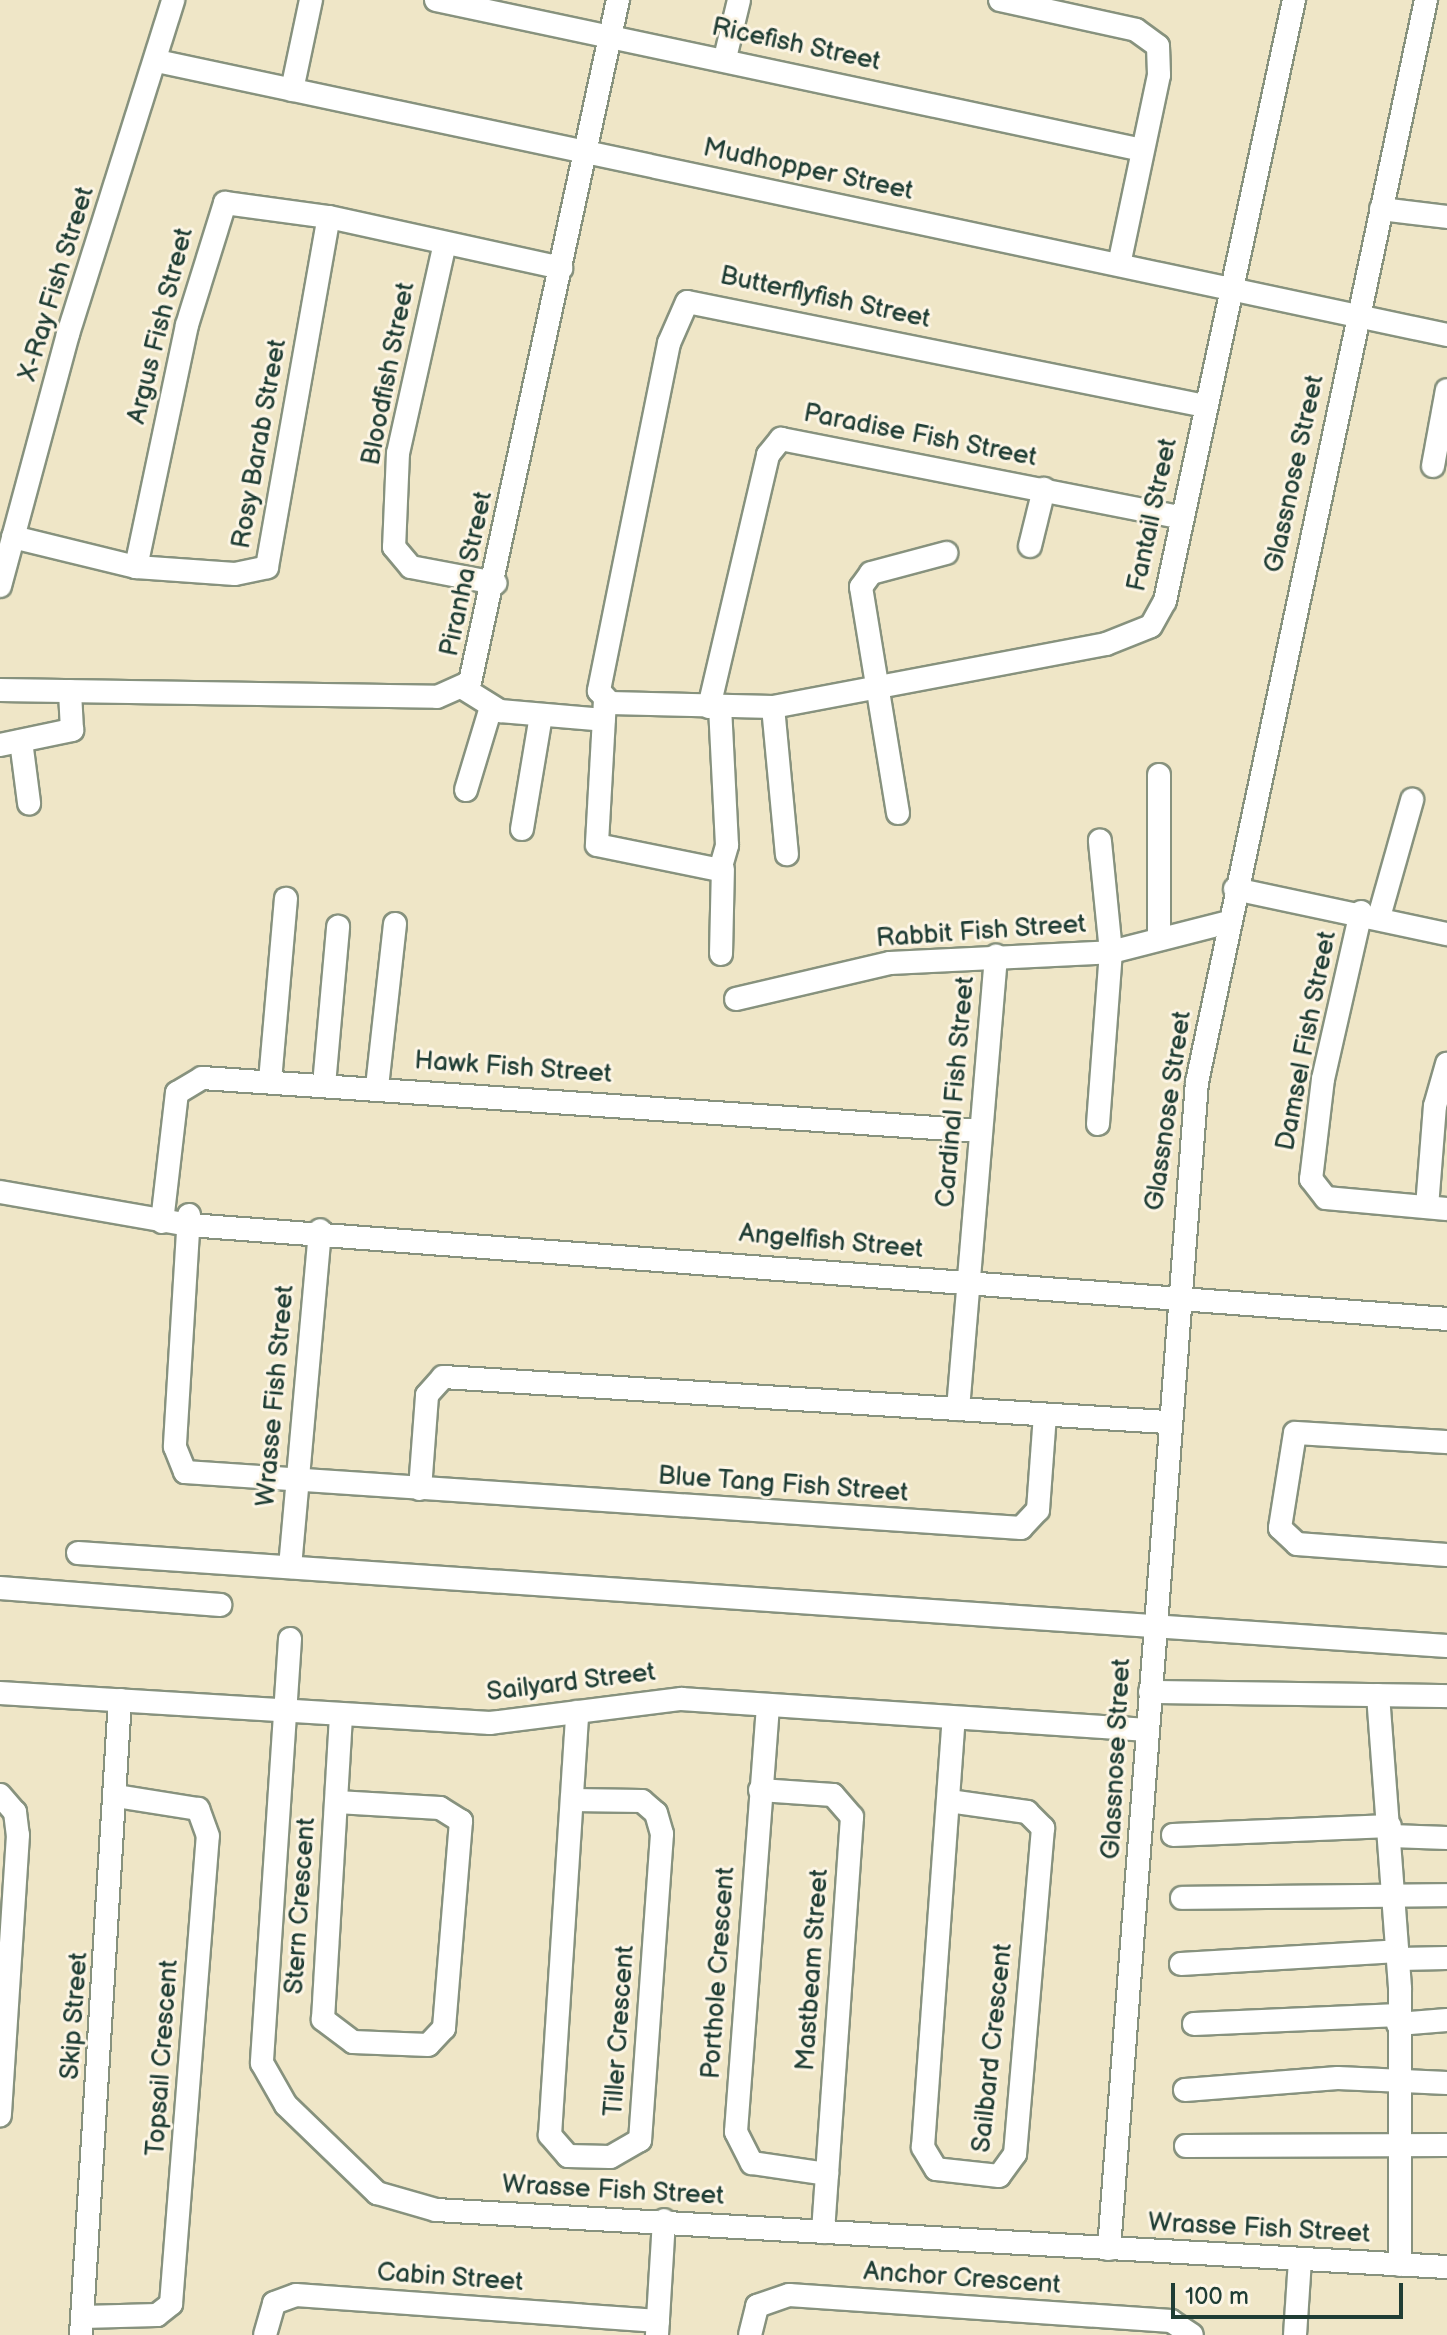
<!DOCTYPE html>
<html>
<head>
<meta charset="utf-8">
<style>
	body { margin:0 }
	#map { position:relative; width:1447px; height:2335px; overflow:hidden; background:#efe6c7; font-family:"Balsamiq Sans",sans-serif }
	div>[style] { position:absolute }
	.roads { filter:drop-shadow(2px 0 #87927e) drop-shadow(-2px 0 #87927e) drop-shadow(0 2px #87927e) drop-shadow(0 -2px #87927e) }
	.minor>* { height:22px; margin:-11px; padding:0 11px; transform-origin:11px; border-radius:11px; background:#fff }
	span { translate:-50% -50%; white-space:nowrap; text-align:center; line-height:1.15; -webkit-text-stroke:6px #fcf5e5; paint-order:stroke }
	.street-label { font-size:26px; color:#1f3d34 }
	.scale { position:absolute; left:1171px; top:2283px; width:232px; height:36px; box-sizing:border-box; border:4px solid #1f3d34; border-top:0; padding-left:10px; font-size:24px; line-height:28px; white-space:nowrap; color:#1f3d34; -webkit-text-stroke:6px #fcf5e5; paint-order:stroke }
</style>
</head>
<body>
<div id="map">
	<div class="roads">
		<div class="minor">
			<i style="left:436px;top:0;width:722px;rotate:11.99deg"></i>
			<i style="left:1000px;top:0;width:139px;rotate:12.4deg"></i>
			<i style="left:1136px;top:30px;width:27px;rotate:36deg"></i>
			<i style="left:1158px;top:46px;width:29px;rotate:88deg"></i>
			<i style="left:1159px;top:75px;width:193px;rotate:101.9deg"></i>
			<i style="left:725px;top:58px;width:60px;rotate:-76.4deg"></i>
			<i style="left:157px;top:61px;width:1319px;rotate:11.99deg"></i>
			<i style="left:292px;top:90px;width:92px;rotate:-78.1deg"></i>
			<i style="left:1381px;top:209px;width:66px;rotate:6.9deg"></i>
			<i style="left:445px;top:243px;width:215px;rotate:102.6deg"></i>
			<i style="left:398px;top:453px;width:94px;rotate:92.4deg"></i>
			<i style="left:394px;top:547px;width:26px;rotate:50deg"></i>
			<i style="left:411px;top:567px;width:86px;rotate:10.8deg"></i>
			<i style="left:1205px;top:406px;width:528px;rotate:-168.65deg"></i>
			<i style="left:687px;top:302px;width:45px;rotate:113.7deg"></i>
			<i style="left:669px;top:343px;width:355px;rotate:101.4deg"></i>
			<i style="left:599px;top:691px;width:16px;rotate:47deg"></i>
			<i style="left:610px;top:703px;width:163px;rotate:1.4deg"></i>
			<i style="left:773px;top:707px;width:339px;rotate:-10.7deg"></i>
			<i style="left:1106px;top:644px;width:48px;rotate:-21.8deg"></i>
			<i style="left:1151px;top:626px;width:29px;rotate:-61deg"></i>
			<i style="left:1165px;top:601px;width:615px;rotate:-77.89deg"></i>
			<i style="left:1433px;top:466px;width:77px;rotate:-79.6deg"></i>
			<i style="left:13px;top:537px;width:127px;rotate:13.7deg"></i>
			<i style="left:136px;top:567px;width:99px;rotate:4deg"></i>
			<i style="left:235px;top:574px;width:33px;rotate:-12deg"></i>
			<i style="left:267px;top:567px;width:355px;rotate:-80deg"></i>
			<i style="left:1030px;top:546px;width:59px;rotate:-76.2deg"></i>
			<i style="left:136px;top:567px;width:247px;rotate:-78.1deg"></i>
			<i style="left:187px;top:325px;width:128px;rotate:-72.7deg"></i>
			<i style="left:225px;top:203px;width:105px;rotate:7.7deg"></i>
			<i style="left:329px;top:217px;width:238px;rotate:12.4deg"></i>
			<i style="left:0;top:586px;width:261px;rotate:-74.9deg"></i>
			<i style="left:68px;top:334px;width:350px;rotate:-72.5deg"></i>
			<i style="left:463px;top:688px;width:44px;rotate:31.9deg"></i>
			<i style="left:500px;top:711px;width:104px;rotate:4.9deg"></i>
			<i style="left:0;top:690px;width:437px;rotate:0.9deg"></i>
			<i style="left:437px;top:697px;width:36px;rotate:-24deg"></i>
			<i style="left:470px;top:682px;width:698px;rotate:-77.76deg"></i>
			<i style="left:605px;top:700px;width:145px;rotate:93.2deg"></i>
			<i style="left:597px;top:845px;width:126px;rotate:11.5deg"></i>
			<i style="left:720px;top:870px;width:26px;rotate:-74deg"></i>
			<i style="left:727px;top:845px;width:138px;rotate:-92.9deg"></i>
			<i style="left:709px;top:707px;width:259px;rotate:-76.8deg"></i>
			<i style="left:768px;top:455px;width:21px;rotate:-51deg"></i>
			<i style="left:781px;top:439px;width:409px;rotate:11.1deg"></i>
			<i style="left:773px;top:707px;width:148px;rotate:84.6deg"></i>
			<i style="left:21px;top:741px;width:63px;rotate:82.6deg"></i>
			<i style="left:0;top:745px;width:74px;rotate:-11.8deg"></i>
			<i style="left:72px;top:730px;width:39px;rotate:-93deg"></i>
			<i style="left:466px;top:790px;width:87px;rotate:-73.2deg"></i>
			<i style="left:898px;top:813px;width:229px;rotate:-99.3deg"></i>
			<i style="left:861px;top:587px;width:17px;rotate:-54deg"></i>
			<i style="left:871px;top:573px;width:78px;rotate:-14.9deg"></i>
			<i style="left:522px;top:829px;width:115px;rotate:-80.5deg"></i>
			<i style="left:1235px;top:889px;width:217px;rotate:12deg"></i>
			<i style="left:1361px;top:912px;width:171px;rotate:102.8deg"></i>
			<i style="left:1323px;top:1079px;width:101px;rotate:96.8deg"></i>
			<i style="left:1311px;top:1179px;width:24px;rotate:52deg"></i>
			<i style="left:1326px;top:1198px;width:121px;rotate:5.2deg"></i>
			<i style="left:1379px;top:917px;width:122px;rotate:-74.2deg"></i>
			<i style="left:1159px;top:936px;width:161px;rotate:-90deg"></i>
			<i style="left:721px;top:954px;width:85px;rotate:-88.7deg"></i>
			<i style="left:736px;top:999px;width:158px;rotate:-13.2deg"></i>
			<i style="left:890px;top:963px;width:221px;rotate:-2.8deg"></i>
			<i style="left:1111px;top:952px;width:122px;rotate:-14.3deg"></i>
			<i style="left:270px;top:1081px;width:183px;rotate:-85deg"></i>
			<i style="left:324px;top:1085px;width:159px;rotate:-84.9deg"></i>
			<i style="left:377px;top:1087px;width:164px;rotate:-83.7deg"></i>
			<i style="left:1098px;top:1124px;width:172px;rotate:-85.7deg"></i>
			<i style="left:1111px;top:952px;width:112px;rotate:-95.7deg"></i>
			<i style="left:0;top:1192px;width:192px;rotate:9.9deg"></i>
			<i style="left:189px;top:1225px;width:1262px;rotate:4.27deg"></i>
			<i style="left:1427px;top:1207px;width:101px;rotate:-85.5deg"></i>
			<i style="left:1435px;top:1106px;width:44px;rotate:-74.1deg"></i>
			<i style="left:189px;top:1215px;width:232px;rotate:93.5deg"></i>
			<i style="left:175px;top:1447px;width:27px;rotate:68deg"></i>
			<i style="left:185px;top:1472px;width:838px;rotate:3.83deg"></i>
			<i style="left:1021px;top:1528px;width:25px;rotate:-47deg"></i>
			<i style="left:1038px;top:1510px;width:95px;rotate:-85.8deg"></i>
			<i style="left:162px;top:1222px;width:130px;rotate:-83.4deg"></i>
			<i style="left:177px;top:1093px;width:29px;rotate:-31deg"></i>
			<i style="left:202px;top:1078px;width:780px;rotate:3.9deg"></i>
			<i style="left:958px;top:1409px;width:455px;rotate:-85.2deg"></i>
			<i style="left:1447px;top:1442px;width:152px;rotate:-176.6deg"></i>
			<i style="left:1295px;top:1433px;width:96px;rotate:99deg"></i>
			<i style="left:1280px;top:1528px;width:23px;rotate:43deg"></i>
			<i style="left:1297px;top:1544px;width:150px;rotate:4.2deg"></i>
			<i style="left:420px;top:1489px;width:94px;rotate:-85.7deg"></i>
			<i style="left:427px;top:1395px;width:24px;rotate:-48deg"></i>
			<i style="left:443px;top:1377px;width:725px;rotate:3.56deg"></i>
			<i style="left:78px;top:1553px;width:1372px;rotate:3.89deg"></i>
			<i style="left:290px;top:1567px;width:338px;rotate:-84.9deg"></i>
			<i style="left:0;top:1588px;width:221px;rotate:4.4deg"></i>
			<i style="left:290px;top:1639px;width:425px;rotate:93.8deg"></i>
			<i style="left:262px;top:2063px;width:48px;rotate:60.3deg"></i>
			<i style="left:286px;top:2105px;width:127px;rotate:44deg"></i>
			<i style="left:377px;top:2193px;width:61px;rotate:16.1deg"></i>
			<i style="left:436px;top:2210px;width:1013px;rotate:3.23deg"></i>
			<i style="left:1150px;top:1692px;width:297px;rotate:0.8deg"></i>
			<i style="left:0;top:1693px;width:491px;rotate:3.5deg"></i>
			<i style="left:490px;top:1723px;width:193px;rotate:-7.2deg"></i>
			<i style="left:681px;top:1699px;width:468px;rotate:3.8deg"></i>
			<i style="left:1378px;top:1695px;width:295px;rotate:85.7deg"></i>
			<i style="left:1400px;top:1989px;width:276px;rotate:90deg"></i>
			<i style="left:768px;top:1706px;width:427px;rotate:94.3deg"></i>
			<i style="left:736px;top:2132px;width:35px;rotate:63deg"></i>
			<i style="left:752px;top:2163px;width:76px;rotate:8.3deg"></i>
			<i style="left:760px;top:1790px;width:73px;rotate:3.9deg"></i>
			<i style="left:833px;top:1795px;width:29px;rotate:49deg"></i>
			<i style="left:852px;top:1817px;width:416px;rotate:94deg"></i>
			<i style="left:0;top:1795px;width:23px;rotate:49deg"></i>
			<i style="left:15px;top:1812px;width:23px;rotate:83deg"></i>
			<i style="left:18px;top:1835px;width:281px;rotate:93.7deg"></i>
			<i style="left:572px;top:1800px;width:70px;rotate:0.8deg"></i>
			<i style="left:642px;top:1801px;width:18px;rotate:41deg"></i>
			<i style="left:656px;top:1813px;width:22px;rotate:74deg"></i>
			<i style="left:662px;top:1834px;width:307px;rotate:94.1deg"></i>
			<i style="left:640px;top:2140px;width:34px;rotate:150deg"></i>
			<i style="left:610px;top:2157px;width:42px;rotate:-178.6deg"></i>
			<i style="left:568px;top:2156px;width:28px;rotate:-131deg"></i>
			<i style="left:550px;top:2135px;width:424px;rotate:-86.3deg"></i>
			<i style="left:949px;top:1801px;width:79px;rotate:8deg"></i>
			<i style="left:1027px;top:1812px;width:23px;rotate:45deg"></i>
			<i style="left:1043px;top:1828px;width:327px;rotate:94.9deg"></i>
			<i style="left:1015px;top:2154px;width:27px;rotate:126deg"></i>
			<i style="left:999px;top:2176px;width:63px;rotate:-173.7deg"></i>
			<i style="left:936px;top:2169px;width:26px;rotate:-121deg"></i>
			<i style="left:923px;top:2147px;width:430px;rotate:-85.9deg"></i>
			<i style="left:337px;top:1802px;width:103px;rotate:3.3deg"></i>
			<i style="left:440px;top:1808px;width:25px;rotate:32deg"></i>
			<i style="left:461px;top:1821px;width:208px;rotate:94.7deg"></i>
			<i style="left:444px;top:2028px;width:23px;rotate:133deg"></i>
			<i style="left:428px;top:2045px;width:75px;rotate:-177.7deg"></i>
			<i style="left:353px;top:2042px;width:38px;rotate:-143deg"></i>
			<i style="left:323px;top:2019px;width:304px;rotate:-86.6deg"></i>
			<i style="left:1173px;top:1835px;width:217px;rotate:-2.4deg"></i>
			<i style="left:1391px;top:1836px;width:56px;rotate:2deg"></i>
			<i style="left:1182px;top:1898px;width:265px;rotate:-0.6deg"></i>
			<i style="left:1399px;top:1959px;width:48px;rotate:-1.2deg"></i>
			<i style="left:1181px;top:1964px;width:217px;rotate:-3.4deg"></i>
			<i style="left:1194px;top:2024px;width:205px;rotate:-2.5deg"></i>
			<i style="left:1398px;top:2024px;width:49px;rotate:-4.7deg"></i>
			<i style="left:1185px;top:2090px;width:153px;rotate:-4.5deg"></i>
			<i style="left:1338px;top:2078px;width:109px;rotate:2.6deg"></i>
			<i style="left:1186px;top:2146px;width:261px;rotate:-0.2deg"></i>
			<i style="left:1109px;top:2249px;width:1170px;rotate:-85.69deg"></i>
			<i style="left:1197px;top:1082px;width:1106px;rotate:-78.05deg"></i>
			<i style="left:83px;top:2317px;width:74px;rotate:-1.5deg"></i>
			<i style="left:157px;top:2315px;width:18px;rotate:-38deg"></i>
			<i style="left:171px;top:2304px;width:469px;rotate:-85.5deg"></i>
			<i style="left:208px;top:1836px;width:29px;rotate:-110deg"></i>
			<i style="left:198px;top:1809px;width:82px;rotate:-170.9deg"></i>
			<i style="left:81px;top:2335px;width:636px;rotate:-86.49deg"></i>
			<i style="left:265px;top:2335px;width:33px;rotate:-74deg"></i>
			<i style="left:274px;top:2303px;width:23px;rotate:-20deg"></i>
			<i style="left:296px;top:2295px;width:363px;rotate:4.1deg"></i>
			<i style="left:657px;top:2335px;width:115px;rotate:-86.5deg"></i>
			<i style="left:750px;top:2335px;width:30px;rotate:-76deg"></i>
			<i style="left:757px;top:2306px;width:34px;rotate:-19deg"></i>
			<i style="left:789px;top:2295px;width:383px;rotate:3.9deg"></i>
			<i style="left:1171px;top:2321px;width:25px;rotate:34deg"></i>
			<i style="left:1295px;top:2335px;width:76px;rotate:-86.2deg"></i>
		</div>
	</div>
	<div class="street-label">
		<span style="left:796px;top:45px;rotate:12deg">Ricefish Street</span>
		<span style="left:808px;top:170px;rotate:12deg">Mudhopper Street</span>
		<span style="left:57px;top:284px;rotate:-73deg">X-Ray Fish Street</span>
		<span style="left:825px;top:298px;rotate:12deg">Butterflyfish Street</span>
		<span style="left:161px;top:326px;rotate:-76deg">Argus Fish Street</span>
		<span style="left:389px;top:374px;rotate:-79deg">Bloodfish Street</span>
		<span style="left:920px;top:436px;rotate:11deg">Paradise Fish Street</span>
		<span style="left:260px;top:444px;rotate:-80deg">Rosy Barab Street</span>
		<span style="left:1295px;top:474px;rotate:-78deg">Glassnose Street</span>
		<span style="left:1153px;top:515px;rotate:-78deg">Fantail Street</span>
		<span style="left:467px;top:574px;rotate:-78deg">Piranha Street</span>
		<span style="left:981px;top:932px;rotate:-4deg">Rabbit Fish Street</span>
		<span style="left:1307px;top:1041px;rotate:-79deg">Damsel Fish Street</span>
		<span style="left:513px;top:1068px;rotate:4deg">Hawk Fish Street</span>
		<span style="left:956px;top:1092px;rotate:-85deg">Cardinal Fish Street</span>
		<span style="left:1169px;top:1111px;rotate:-82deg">Glassnose Street</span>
		<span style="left:831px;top:1242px;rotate:5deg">Angelfish Street</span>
		<span style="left:276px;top:1396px;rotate:-85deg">Wrasse Fish Street</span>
		<span style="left:783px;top:1485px;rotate:4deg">Blue Tang Fish Street</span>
		<span style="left:571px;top:1683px;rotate:-7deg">Sailyard Street</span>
		<span style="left:1117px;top:1759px;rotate:-87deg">Glassnose Street</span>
		<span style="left:301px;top:1906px;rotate:-86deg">Stern Crescent</span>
		<span style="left:813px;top:1970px;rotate:-86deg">Mastbeam Street</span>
		<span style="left:719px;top:1973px;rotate:-86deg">Porthole Crescent</span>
		<span style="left:75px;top:2016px;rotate:-86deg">Skip Street</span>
		<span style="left:620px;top:2031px;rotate:-86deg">Tiller Crescent</span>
		<span style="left:993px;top:2048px;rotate:-84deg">Sailbard Crescent</span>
		<span style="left:163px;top:2058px;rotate:-86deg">Topsail Crescent</span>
		<span style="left:613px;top:2191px;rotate:3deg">Wrasse Fish Street</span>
		<span style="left:1259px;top:2229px;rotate:3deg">Wrasse Fish Street</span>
		<span style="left:450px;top:2278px;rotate:4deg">Cabin Street</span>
		<span style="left:962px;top:2279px;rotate:4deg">Anchor Crescent</span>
	</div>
	<div class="scale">100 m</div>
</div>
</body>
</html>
